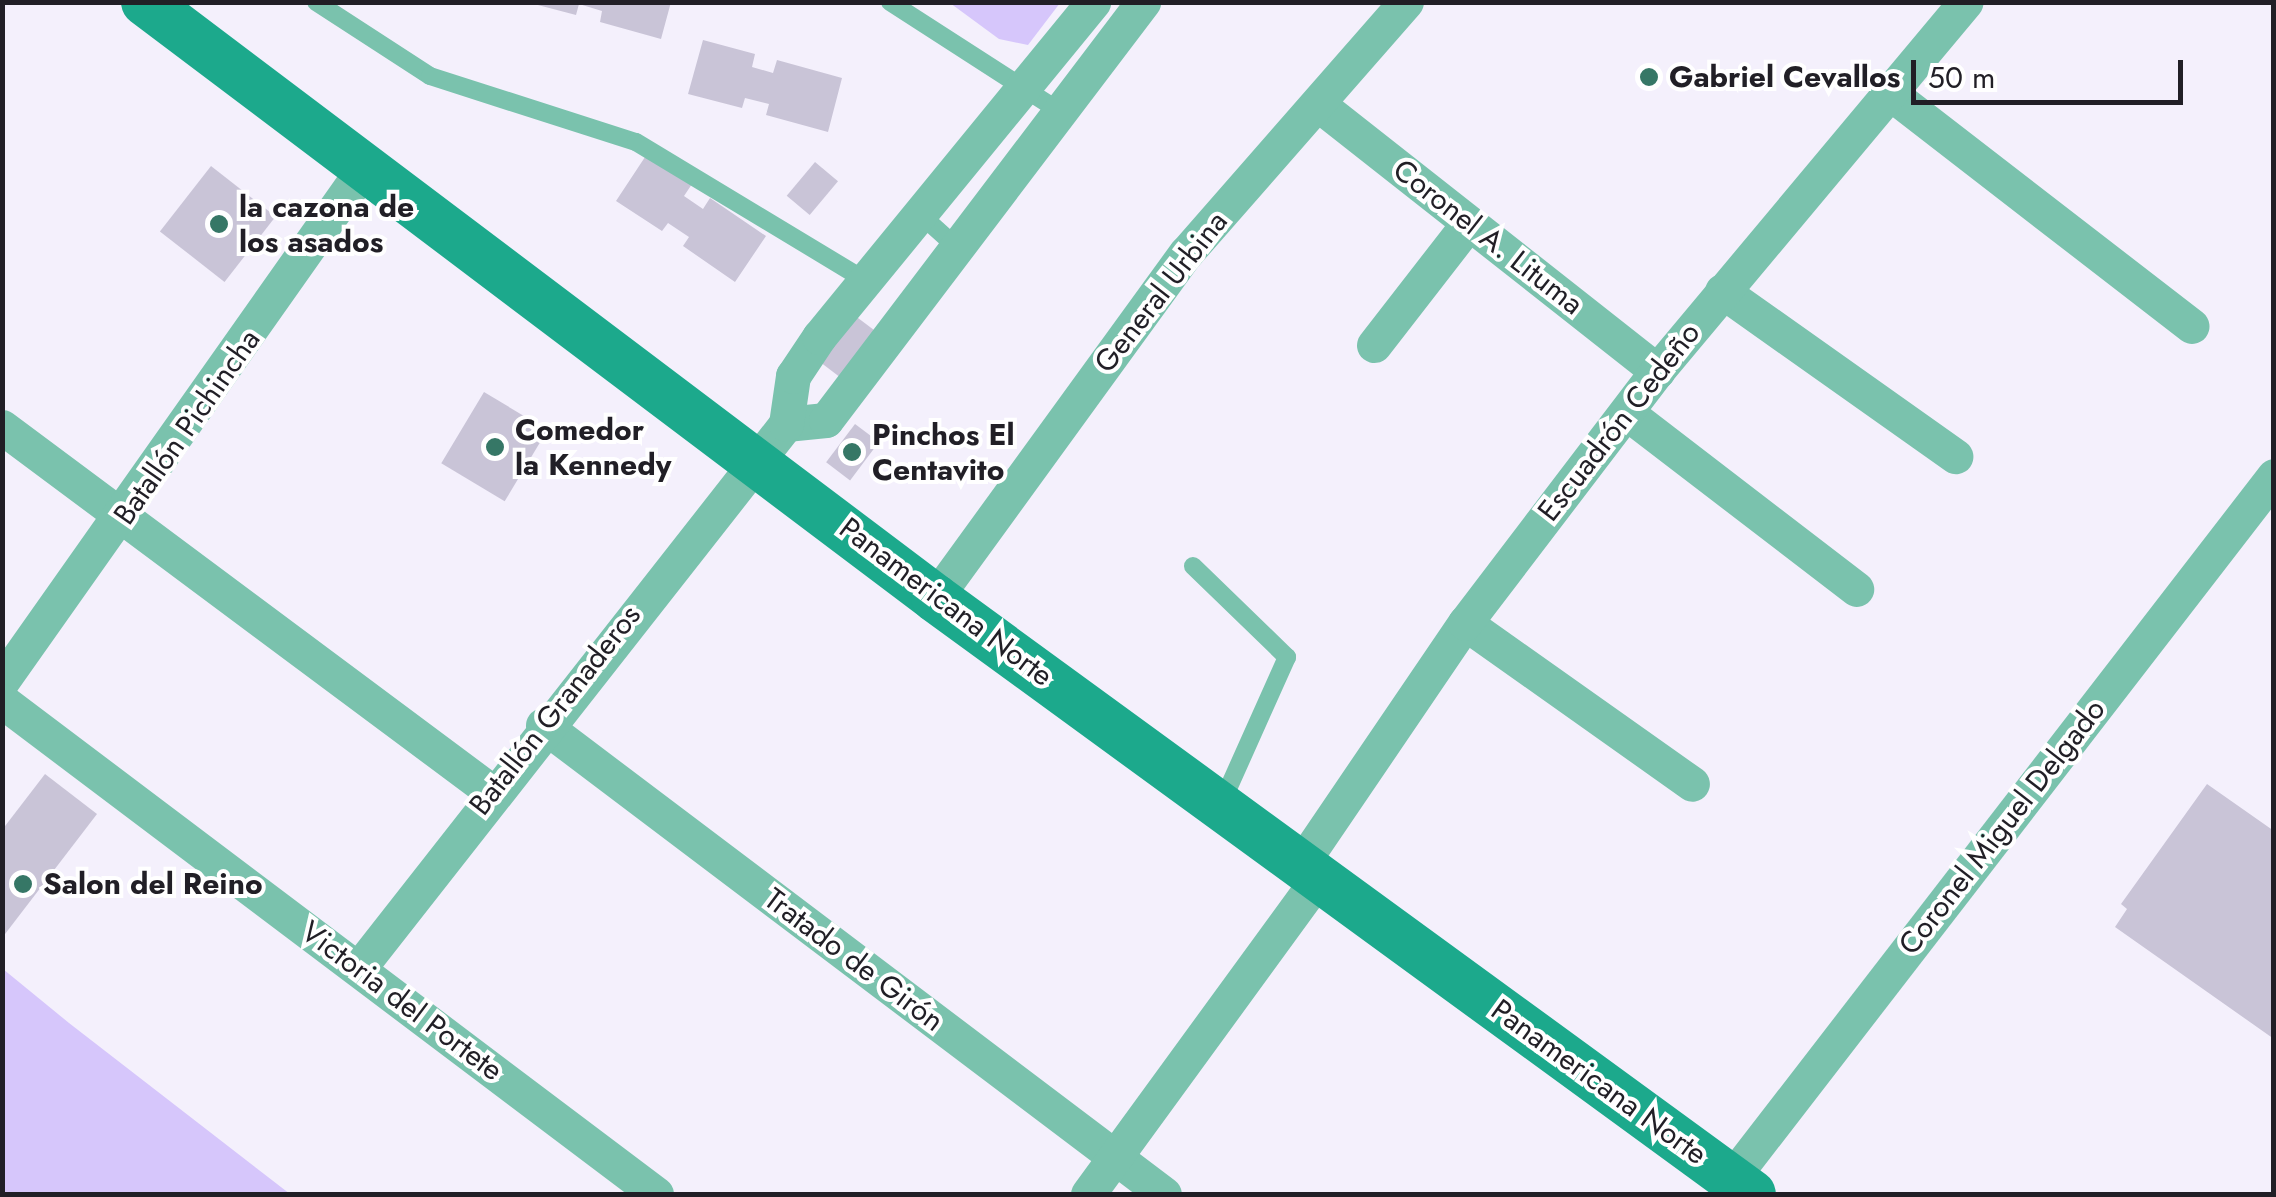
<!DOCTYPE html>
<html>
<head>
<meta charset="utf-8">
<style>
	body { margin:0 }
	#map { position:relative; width:2276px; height:1197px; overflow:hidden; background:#f4f0fc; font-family:Jost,sans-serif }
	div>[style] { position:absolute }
	.green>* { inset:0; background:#d6c6fb }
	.building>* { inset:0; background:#c9c4d7; transform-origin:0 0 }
	.service>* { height:18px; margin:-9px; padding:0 9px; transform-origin:9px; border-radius:9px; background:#7ac2ad }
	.minor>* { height:35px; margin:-17.5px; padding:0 17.5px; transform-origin:17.5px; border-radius:17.5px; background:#7ac2ad }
	.secondary>* { height:48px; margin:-24px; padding:0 24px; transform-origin:24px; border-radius:24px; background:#1ca98c }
	.dots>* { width:28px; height:28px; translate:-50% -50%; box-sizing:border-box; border:5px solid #fff; border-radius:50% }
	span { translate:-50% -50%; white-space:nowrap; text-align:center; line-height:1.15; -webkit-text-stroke:8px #fff; paint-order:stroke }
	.poi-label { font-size:30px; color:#211f26; font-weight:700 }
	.left { translate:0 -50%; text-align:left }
	.street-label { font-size:30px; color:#211f26 }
	.frame { position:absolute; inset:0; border:5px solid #211f26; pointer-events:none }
	.scale { position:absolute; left:1911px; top:60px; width:272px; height:45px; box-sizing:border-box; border:5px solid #211f26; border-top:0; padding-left:12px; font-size:30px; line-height:35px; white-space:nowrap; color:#211f26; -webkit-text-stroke:8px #fff; paint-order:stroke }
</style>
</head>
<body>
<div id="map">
	<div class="green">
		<i style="clip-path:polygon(950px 3px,1060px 3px,1028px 45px,999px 39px)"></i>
		<i style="clip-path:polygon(3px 969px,69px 1023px,290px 1194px,3px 1194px)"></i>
	</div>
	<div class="building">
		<i style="clip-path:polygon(671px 2px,661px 39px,600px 22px,602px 11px,579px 4px,576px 15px,534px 4px)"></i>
		<i style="clip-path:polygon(703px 40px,755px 54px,752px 67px,773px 73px,777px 60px,842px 78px,828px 132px,766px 115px,769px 104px,745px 98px,742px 108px,688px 94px)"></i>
		<i style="clip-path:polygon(647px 154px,692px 184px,684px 196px,703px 209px,710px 198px,766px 236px,735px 282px,683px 246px,689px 237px,668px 223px,662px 231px,616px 201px)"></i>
		<i style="left:815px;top:162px;width:30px;height:44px;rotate:40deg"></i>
		<i style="left:211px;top:166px;width:82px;height:83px;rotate:38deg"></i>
		<i style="left:854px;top:315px;width:30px;height:58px;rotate:37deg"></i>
		<i style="left:484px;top:392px;width:74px;height:83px;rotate:31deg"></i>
		<i style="left:855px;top:424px;width:30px;height:48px;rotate:37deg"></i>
		<i style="clip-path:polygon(45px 774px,97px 814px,2px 938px,2px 830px)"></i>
		<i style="clip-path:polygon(2207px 784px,2274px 831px,2274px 1039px,2115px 927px,2127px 909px,2121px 904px)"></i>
	</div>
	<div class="service">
		<i style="left:316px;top:2px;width:136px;rotate:33deg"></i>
		<i style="left:430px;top:76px;width:216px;rotate:17.8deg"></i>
		<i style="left:636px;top:142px;width:269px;rotate:31.1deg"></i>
		<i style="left:890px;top:2px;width:205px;rotate:32.8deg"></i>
		<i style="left:921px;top:215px;width:54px;rotate:42deg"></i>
		<i style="left:1193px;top:566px;width:131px;rotate:44.1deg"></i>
		<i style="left:1287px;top:657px;width:159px;rotate:114.1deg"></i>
	</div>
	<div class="minor">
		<i style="left:1894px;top:96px;width:376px;rotate:37.7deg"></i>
		<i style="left:1318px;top:104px;width:432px;rotate:38.2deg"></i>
		<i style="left:1722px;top:291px;width:286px;rotate:35.3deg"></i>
		<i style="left:1374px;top:345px;width:153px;rotate:-52.2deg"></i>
		<i style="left:1627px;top:413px;width:289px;rotate:37.5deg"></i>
		<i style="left:786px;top:424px;width:40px;rotate:-5.7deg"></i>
		<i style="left:826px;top:420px;width:525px;rotate:-52.82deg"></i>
		<i style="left:2px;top:427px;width:611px;rotate:36.68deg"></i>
		<i style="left:935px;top:598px;width:427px;rotate:-54deg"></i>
		<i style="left:1186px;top:253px;width:334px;rotate:-48.8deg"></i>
		<i style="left:1465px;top:623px;width:278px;rotate:35.3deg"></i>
		<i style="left:2px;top:681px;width:628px;rotate:-54.79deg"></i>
		<i style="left:2px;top:701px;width:819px;rotate:37.01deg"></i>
		<i style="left:543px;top:725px;width:778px;rotate:37.06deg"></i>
		<i style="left:1301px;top:864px;width:292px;rotate:-55.8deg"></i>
		<i style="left:1465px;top:623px;width:317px;rotate:-52.7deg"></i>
		<i style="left:1657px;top:371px;width:481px;rotate:-50.1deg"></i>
		<i style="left:359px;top:968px;width:692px;rotate:-51.87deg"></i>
		<i style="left:786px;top:424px;width:49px;rotate:-81.7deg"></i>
		<i style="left:793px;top:376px;width:47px;rotate:-56.3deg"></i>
		<i style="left:819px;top:337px;width:433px;rotate:-50.7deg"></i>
		<i style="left:1731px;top:1179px;width:888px;rotate:-52.32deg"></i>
		<i style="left:1088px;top:1194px;width:392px;rotate:-53.9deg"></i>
	</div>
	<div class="secondary">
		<i style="left:145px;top:2px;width:990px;rotate:37.03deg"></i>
		<i style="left:935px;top:598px;width:1011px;rotate:36.11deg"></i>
	</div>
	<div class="dots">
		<i style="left:1649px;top:77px;background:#367766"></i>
		<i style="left:219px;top:224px;background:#367766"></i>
		<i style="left:495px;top:447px;background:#367766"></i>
		<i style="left:852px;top:452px;background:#367766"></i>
		<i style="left:23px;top:884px;background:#367766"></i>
	</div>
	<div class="poi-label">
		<span class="left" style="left:1669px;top:77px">Gabriel Cevallos</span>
		<span class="left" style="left:239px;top:224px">la cazona de<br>los asados</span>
		<span class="left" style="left:515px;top:447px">Comedor<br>la Kennedy</span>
		<span class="left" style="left:872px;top:452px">Pinchos El<br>Centavito</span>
		<span class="left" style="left:43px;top:884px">Salon del Reino</span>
	</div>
	<div class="street-label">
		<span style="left:1488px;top:237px;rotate:38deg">Coronel A. Lituma</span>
		<span style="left:1161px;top:292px;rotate:-52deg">General Urbina</span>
		<span style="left:1619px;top:422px;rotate:-52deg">Escuadrón Cedeño</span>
		<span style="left:187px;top:427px;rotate:-55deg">Batallón Pichincha</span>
		<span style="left:946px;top:602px;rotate:37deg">Panamericana Norte</span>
		<span style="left:555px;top:710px;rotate:-52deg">Batallón Granaderos</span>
		<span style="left:2002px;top:827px;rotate:-52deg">Coronel Miguel Delgado</span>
		<span style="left:854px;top:960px;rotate:37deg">Tratado de Girón</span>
		<span style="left:402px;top:1001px;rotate:37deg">Victoria del Portete</span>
		<span style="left:1599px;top:1082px;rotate:36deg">Panamericana Norte</span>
	</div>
	<div class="frame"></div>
	<div class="scale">50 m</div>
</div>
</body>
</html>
